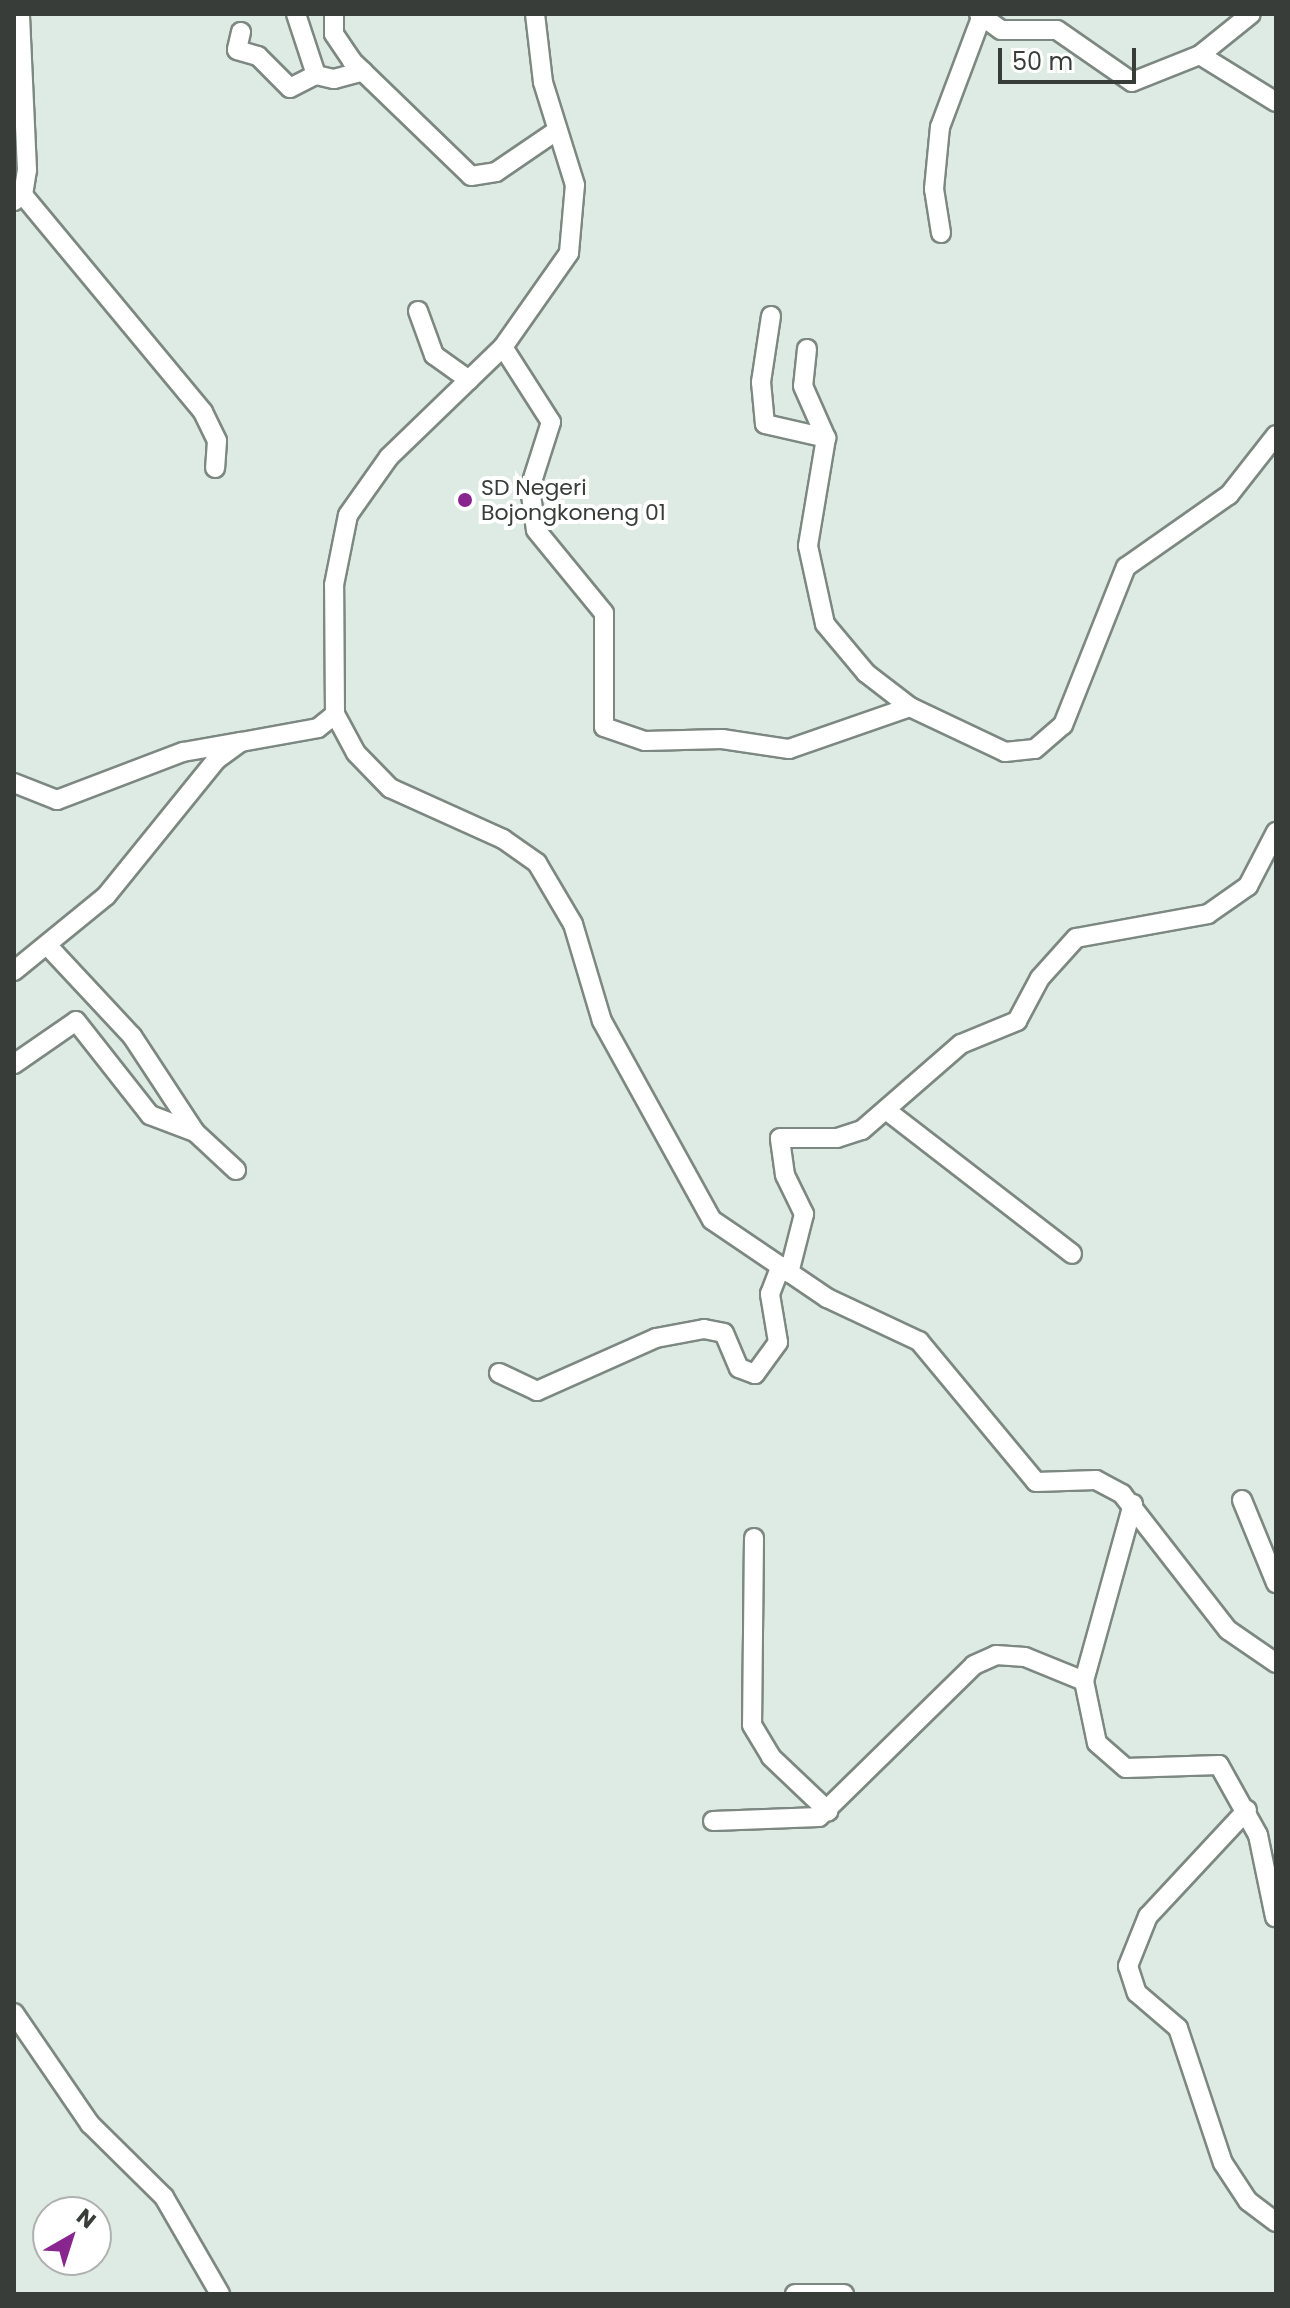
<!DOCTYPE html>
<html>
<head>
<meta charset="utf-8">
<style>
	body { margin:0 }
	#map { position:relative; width:1290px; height:2308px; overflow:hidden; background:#deeae4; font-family:Poppins,sans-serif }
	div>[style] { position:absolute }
	.roads { filter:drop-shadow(2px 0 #7d8882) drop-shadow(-2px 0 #7d8882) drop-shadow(0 2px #7d8882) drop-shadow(0 -2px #7d8882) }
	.minor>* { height:18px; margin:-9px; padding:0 9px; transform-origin:9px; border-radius:9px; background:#fff }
	.dots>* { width:22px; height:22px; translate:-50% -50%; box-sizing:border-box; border:4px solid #fff; border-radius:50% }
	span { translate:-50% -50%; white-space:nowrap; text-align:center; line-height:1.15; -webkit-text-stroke:8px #fff; paint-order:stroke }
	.poi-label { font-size:22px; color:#383d3a }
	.left { translate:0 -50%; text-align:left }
	.frame { position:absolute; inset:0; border:16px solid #383d3a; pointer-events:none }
	.north { position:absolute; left:32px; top:2196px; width:80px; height:80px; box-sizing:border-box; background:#fff; border:2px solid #afb1b0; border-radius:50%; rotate:39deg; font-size:22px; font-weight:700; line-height:32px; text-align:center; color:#383d3a }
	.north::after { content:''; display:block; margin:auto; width:28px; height:36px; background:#89258e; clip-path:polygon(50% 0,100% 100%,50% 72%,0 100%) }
	.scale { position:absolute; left:998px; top:48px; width:138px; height:36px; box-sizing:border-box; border:4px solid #383d3a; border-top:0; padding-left:10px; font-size:24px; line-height:28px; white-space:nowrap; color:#383d3a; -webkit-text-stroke:6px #fff; paint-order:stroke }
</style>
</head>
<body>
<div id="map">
	<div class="roads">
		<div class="minor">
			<i style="left:296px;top:14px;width:64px;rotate:71.8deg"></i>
			<i style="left:316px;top:75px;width:18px;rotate:13deg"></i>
			<i style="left:334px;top:79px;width:30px;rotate:-15deg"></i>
			<i style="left:334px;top:14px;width:20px;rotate:90deg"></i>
			<i style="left:334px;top:34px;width:32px;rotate:56deg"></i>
			<i style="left:352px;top:61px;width:165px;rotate:44deg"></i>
			<i style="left:471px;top:176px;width:25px;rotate:-9deg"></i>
			<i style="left:496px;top:172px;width:73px;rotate:-34.3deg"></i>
			<i style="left:979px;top:14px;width:27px;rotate:36deg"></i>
			<i style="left:1001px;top:30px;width:56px"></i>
			<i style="left:1057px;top:30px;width:91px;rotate:34.7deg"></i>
			<i style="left:1132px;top:82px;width:73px;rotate:-21.7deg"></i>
			<i style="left:1200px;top:55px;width:65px;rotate:-38.8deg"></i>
			<i style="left:241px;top:32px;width:18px;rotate:103deg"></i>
			<i style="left:237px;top:50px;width:22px;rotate:16deg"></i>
			<i style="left:258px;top:56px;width:45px;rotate:45deg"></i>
			<i style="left:290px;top:88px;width:29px;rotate:-27deg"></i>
			<i style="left:1200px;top:55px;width:89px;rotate:31.7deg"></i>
			<i style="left:23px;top:195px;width:282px;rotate:50.3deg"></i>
			<i style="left:203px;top:412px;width:32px;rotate:64deg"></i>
			<i style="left:217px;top:441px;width:27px;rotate:94deg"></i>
			<i style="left:14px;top:201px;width:11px;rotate:-34deg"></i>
			<i style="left:23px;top:195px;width:25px;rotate:-81deg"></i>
			<i style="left:27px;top:170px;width:156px;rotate:-92.6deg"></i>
			<i style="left:941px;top:233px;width:45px;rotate:-99deg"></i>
			<i style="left:934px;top:189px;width:62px;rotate:-84.5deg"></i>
			<i style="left:940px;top:127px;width:116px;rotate:-69.4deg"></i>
			<i style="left:418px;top:311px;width:47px;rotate:70deg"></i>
			<i style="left:434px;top:355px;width:43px;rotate:35.5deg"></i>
			<i style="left:771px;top:316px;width:67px;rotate:98.6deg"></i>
			<i style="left:761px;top:382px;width:42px;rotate:84.6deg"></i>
			<i style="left:765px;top:424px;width:63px;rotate:12.9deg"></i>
			<i style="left:503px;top:347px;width:89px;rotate:57.4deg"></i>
			<i style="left:551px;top:422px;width:69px;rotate:107.7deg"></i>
			<i style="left:530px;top:488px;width:42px;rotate:81.9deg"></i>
			<i style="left:536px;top:530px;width:107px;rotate:50.7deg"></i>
			<i style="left:604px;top:613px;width:114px;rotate:90deg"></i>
			<i style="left:604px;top:727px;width:43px;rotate:18.9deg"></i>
			<i style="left:645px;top:741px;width:77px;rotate:-1.5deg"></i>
			<i style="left:722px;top:739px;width:68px;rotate:8.5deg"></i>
			<i style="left:789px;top:749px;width:128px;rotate:-19.1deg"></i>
			<i style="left:807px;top:349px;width:37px;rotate:96deg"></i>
			<i style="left:803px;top:386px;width:57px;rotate:66.1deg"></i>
			<i style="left:826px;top:438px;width:109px;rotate:99.5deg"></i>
			<i style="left:808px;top:546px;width:80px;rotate:77.7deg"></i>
			<i style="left:825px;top:624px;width:64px;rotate:50.1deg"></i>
			<i style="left:866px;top:673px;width:56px;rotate:37.7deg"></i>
			<i style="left:910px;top:707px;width:105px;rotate:25.3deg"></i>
			<i style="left:1005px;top:752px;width:30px;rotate:-6deg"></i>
			<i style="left:1035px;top:749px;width:37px;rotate:-41deg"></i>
			<i style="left:1063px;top:725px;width:170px;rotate:-68.3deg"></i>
			<i style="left:1126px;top:567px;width:126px;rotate:-35deg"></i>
			<i style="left:1229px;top:495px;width:76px;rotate:-51.9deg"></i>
			<i style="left:335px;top:714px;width:44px;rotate:61.7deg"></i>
			<i style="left:356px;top:753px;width:49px;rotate:45.8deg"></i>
			<i style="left:390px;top:788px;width:124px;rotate:24.3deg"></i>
			<i style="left:503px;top:839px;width:42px;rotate:35.2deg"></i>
			<i style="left:537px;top:863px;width:71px;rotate:59.5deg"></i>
			<i style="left:573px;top:924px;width:101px;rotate:73.4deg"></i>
			<i style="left:602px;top:1021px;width:227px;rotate:61.1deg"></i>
			<i style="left:712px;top:1220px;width:139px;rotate:34.1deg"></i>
			<i style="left:827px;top:1298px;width:102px;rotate:25.1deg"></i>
			<i style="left:919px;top:1341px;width:183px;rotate:50.3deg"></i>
			<i style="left:1036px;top:1482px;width:60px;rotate:-1.9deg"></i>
			<i style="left:1096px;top:1480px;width:30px;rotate:28deg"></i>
			<i style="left:1122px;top:1494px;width:172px;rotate:52.1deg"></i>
			<i style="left:1228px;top:1630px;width:58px;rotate:34.5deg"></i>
			<i style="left:14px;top:783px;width:46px;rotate:21.6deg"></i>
			<i style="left:57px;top:800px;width:135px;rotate:-20.9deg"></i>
			<i style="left:183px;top:752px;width:59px;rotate:-9.8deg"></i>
			<i style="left:47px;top:945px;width:125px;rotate:47deg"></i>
			<i style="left:132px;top:1036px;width:115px;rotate:56.7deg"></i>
			<i style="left:195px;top:1132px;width:56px;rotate:42.8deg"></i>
			<i style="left:14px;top:971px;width:119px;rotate:-39.2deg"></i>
			<i style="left:106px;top:896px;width:175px;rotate:-51deg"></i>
			<i style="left:216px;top:760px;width:31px;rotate:-36deg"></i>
			<i style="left:241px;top:742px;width:78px;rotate:-10.3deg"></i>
			<i style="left:318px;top:728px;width:22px;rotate:-39deg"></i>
			<i style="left:335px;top:714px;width:129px;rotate:-90.4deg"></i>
			<i style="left:334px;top:585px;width:71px;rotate:-78.7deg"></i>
			<i style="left:348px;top:515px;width:71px;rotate:-54.7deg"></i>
			<i style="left:389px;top:457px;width:158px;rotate:-44deg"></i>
			<i style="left:503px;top:347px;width:115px;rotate:-54.9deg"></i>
			<i style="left:569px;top:253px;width:68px;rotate:-85deg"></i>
			<i style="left:575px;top:185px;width:108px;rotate:-107.3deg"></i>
			<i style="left:543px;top:82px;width:68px;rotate:-96.7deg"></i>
			<i style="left:14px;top:1064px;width:75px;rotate:-34.7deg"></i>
			<i style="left:76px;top:1021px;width:120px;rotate:51.8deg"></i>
			<i style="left:150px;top:1115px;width:48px;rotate:20.7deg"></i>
			<i style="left:886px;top:1110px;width:235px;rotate:37.7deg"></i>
			<i style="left:789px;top:1273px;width:61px;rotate:-75.7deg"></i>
			<i style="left:804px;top:1214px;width:43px;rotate:-116deg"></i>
			<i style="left:785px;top:1175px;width:37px;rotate:-98deg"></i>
			<i style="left:780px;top:1138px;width:57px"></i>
			<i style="left:837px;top:1138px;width:26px;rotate:-18deg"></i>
			<i style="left:862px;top:1130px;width:131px;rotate:-41deg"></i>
			<i style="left:961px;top:1044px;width:61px;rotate:-22.3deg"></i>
			<i style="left:1017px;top:1021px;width:49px;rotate:-61.9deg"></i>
			<i style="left:1040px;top:978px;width:54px;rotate:-48deg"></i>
			<i style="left:1076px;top:938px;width:134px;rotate:-10.3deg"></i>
			<i style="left:1208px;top:914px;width:49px;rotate:-35deg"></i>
			<i style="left:1248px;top:886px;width:61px;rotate:-62.6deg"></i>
			<i style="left:499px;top:1373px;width:42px;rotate:25.3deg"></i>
			<i style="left:537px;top:1391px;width:130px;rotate:-24deg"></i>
			<i style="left:656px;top:1338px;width:49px;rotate:-10.6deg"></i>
			<i style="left:704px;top:1329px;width:20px;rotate:11deg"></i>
			<i style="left:724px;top:1333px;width:38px;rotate:67deg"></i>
			<i style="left:739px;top:1368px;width:17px;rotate:21deg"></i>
			<i style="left:755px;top:1374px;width:39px;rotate:-54deg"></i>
			<i style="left:778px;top:1342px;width:49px;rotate:-99.5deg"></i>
			<i style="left:770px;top:1294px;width:30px;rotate:-69deg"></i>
			<i style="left:1242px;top:1500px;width:90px;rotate:67.7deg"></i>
			<i style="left:1133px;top:1504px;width:184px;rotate:105.5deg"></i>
			<i style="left:1084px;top:1681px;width:63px;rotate:78.2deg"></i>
			<i style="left:1097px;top:1743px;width:38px;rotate:41deg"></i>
			<i style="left:1126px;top:1768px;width:93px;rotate:-1.8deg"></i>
			<i style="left:1219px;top:1765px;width:80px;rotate:60.9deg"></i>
			<i style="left:1258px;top:1835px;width:84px;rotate:78.3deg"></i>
			<i style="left:754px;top:1538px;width:187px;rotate:90.6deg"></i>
			<i style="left:752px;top:1725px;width:37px;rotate:59deg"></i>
			<i style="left:771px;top:1757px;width:79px;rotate:43.5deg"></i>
			<i style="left:1247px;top:1810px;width:145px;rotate:133deg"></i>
			<i style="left:1148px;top:1916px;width:54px;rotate:111.8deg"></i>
			<i style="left:1128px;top:1966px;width:28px;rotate:72deg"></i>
			<i style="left:1137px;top:1993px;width:54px;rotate:40.5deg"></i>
			<i style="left:1178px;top:2028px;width:142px;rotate:71.6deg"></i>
			<i style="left:1223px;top:2163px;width:45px;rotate:56.7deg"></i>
			<i style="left:1248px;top:2201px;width:35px;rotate:37deg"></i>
			<i style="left:713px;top:1821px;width:106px;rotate:-2.2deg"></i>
			<i style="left:819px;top:1817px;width:217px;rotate:-44.4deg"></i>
			<i style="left:974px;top:1665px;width:24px;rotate:-24deg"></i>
			<i style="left:996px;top:1655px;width:29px;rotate:4deg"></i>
			<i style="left:1025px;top:1657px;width:64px;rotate:22.1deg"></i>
			<i style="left:14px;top:2013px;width:135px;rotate:55.6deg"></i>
			<i style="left:90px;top:2124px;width:104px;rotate:44.6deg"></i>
			<i style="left:164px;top:2197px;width:112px;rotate:60deg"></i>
			<i style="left:795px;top:2294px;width:49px"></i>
		</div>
	</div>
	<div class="dots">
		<i style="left:465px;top:500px;background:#89258e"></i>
	</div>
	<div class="poi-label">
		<span class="left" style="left:481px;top:500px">SD Negeri<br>Bojongkoneng 01</span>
	</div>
	<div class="frame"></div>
	<div class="north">N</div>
	<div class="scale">50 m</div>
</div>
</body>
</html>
